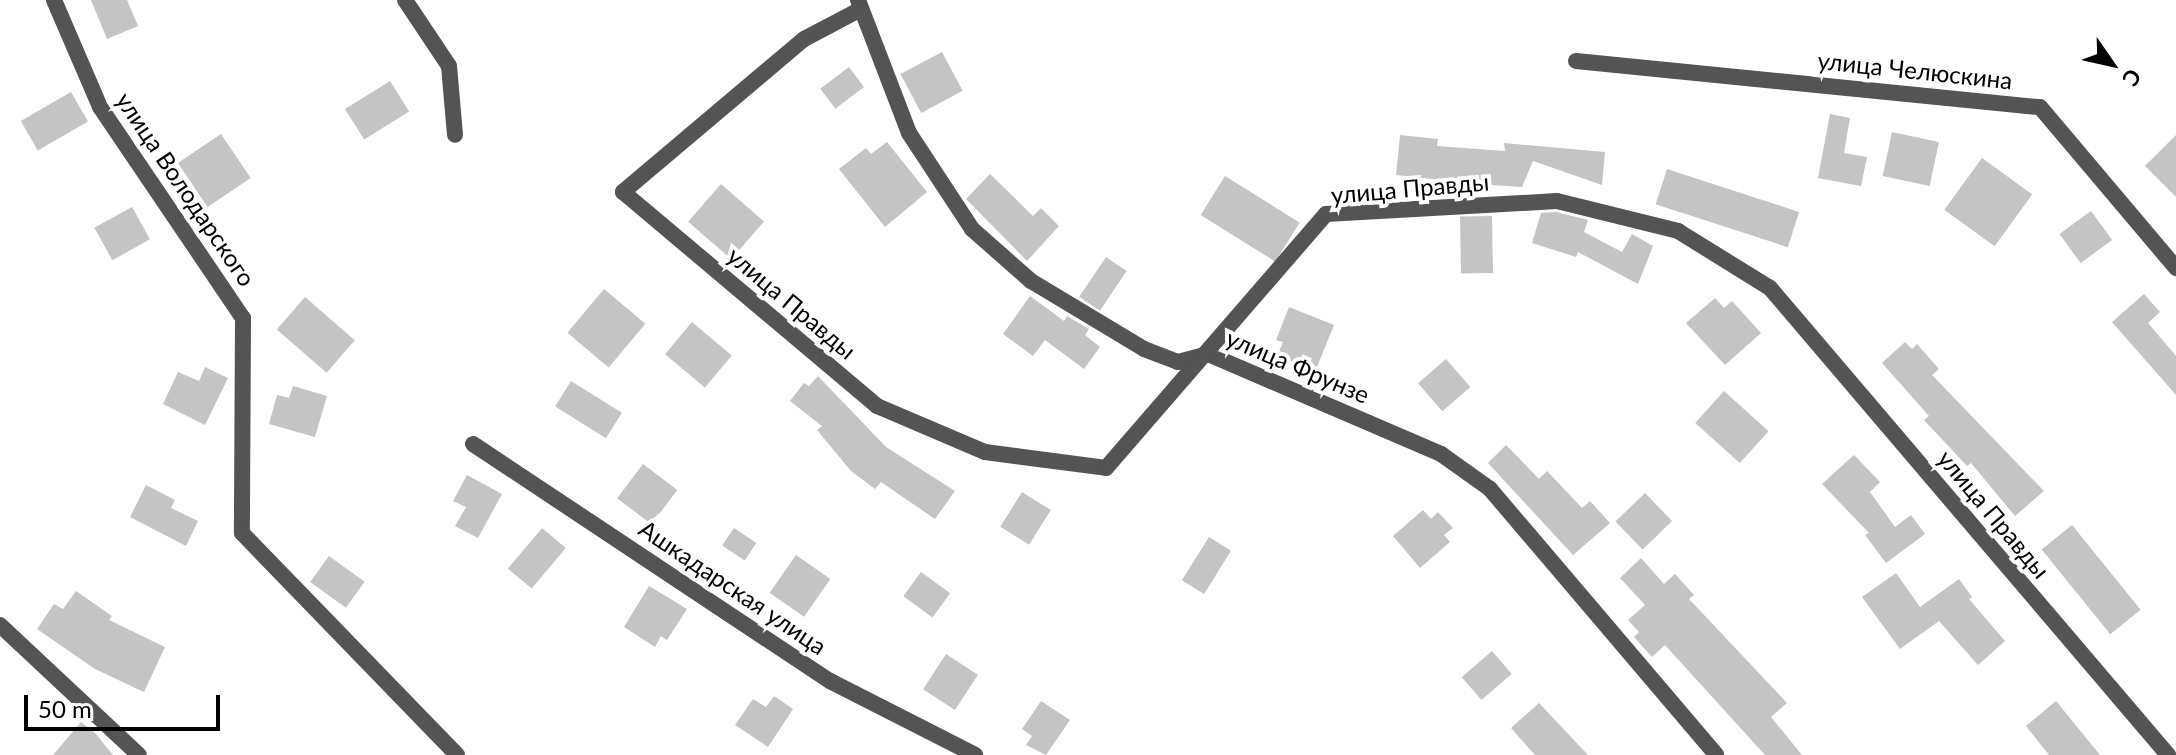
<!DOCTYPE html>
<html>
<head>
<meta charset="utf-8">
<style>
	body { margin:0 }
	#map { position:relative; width:2176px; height:755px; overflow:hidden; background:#fff; font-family:Lato,sans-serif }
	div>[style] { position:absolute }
	.building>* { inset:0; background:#c4c4c4; transform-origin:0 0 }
	.minor>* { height:16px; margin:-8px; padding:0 8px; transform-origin:8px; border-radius:8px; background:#545454 }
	span { translate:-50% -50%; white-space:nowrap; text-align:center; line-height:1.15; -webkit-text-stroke:8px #fff; paint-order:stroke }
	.street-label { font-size:24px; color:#000 }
	.north { position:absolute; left:2072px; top:24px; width:80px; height:80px; -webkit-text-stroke:6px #fff; paint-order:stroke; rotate:124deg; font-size:22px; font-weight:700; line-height:32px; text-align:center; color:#000 }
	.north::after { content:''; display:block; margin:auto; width:28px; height:36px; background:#000; clip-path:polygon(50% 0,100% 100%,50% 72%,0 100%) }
	.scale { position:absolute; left:24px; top:695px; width:196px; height:36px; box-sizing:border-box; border:4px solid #000; border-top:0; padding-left:10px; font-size:24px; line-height:28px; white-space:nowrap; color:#000; -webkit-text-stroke:6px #fff; paint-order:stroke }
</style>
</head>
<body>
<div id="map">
	<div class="building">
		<i style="clip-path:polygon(91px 0,127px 0,138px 26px,107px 39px)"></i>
		<i style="left:942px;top:52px;width:44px;height:47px;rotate:62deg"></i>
		<i style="left:849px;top:67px;width:25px;height:36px;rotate:53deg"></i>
		<i style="left:390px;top:81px;width:36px;height:53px;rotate:58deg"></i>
		<i style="left:71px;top:92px;width:34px;height:58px;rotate:60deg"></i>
		<i style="clip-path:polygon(1830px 114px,1850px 118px,1844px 153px,1867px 157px,1861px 186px,1818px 178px)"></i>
		<i style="left:1892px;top:132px;width:48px;height:45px;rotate:12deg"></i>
		<i style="left:221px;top:134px;width:53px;height:52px;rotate:56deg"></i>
		<i style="clip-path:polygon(1400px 135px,1438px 139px,1437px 146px,1505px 151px,1504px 143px,1605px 152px,1602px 185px,1533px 161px,1522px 187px,1491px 185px,1492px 194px,1459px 195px,1459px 182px,1396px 175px)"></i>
		<i style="clip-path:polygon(2176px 135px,2176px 197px,2145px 166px)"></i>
		<i style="clip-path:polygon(887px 142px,927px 192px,885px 227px,839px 169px,866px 148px,871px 154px)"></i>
		<i style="left:1982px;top:158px;width:62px;height:64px;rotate:36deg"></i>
		<i style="left:1667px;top:169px;width:139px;height:37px;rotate:18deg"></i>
		<i style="clip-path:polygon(990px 174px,1033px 216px,1041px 208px,1059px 226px,1027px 261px,966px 199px)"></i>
		<i style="left:1225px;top:176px;width:88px;height:46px;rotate:32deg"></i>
		<i style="left:721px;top:184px;width:57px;height:50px;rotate:41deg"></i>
		<i style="left:132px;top:207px;width:37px;height:43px;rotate:61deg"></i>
		<i style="left:2091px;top:211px;width:36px;height:39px;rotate:54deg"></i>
		<i style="clip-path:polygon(1556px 212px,1588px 220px,1584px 232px,1622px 252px,1632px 234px,1653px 246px,1638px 284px,1578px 252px,1576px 257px,1532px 243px,1541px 213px)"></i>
		<i style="left:1492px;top:216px;width:57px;height:32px;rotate:89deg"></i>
		<i style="left:1106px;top:257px;width:25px;height:48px;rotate:34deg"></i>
		<i style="left:604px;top:289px;width:54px;height:57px;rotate:40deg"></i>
		<i style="clip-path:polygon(2144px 294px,2160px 312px,2148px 323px,2176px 356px,2176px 395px,2112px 322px)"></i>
		<i style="clip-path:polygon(1030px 296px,1064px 321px,1067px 316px,1089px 329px,1085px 335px,1100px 347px,1084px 369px,1045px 340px,1033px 356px,1003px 334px)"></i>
		<i style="left:305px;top:297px;width:66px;height:43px;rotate:41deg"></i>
		<i style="clip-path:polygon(1715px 298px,1724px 308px,1732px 301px,1761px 333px,1725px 365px,1686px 323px)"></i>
		<i style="clip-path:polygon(1289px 307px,1334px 325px,1315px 372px,1277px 356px,1283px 342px,1276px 340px)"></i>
		<i style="left:692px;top:322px;width:52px;height:42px;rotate:40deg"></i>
		<i style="clip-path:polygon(1905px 342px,1912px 349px,1917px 344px,1939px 369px,1932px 375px,2044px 491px,2015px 516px,1971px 463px,1967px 466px,1924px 420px,1929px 416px,1882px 363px)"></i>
		<i style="left:1446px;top:359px;width:37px;height:37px;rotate:49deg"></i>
		<i style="clip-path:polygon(205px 367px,228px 378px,205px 425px,163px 404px,178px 372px,199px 381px)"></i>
		<i style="clip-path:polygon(818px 376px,886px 447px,955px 491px,935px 519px,881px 482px,875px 489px,851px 471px,817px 430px,822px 426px,790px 401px,804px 383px,809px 386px)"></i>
		<i style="left:571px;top:381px;width:60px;height:30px;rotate:32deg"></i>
		<i style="clip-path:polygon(293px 386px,327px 396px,315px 437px,269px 424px,277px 395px,289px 398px)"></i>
		<i style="left:1724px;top:391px;width:60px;height:43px;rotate:42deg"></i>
		<i style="clip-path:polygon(1506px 445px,1539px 479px,1547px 471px,1582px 508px,1590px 501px,1610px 523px,1573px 555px,1488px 463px)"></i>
		<i style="clip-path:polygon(1854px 455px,1880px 482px,1870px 492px,1895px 527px,1911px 515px,1925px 534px,1886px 563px,1865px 535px,1869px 533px,1822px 484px)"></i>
		<i style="left:643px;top:464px;width:43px;height:43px;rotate:37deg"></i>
		<i style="clip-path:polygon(467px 475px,502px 494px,478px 538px,455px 526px,466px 507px,453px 501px)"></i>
		<i style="clip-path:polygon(146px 485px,175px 500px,171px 508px,198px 521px,186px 546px,130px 517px)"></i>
		<i style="left:1022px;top:492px;width:34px;height:41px;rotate:32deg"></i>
		<i style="left:1645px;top:493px;width:39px;height:41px;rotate:46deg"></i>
		<i style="clip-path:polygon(1423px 510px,1431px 519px,1438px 512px,1453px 528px,1444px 535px,1450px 542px,1420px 568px,1393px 536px)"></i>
		<i style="left:2072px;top:525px;width:109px;height:39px;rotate:51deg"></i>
		<i style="left:542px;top:528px;width:31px;height:53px;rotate:40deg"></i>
		<i style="left:734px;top:528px;width:27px;height:21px;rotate:34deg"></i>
		<i style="left:1209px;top:537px;width:26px;height:51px;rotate:32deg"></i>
		<i style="left:796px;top:555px;width:42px;height:46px;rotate:35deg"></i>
		<i style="left:329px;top:556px;width:44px;height:32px;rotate:36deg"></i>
		<i style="clip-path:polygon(1641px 558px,1664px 584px,1675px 574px,1694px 595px,1689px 599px,1787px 703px,1771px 717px,1802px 755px,1765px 755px,1665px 645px,1652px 657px,1634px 637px,1639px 632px,1628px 620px,1645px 605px,1620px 578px)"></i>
		<i style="left:921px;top:572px;width:36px;height:30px;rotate:36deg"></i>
		<i style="clip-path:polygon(1896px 573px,1920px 607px,1959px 579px,1972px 597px,1969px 599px,2005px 641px,1978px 665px,1939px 621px,1900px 649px,1862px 597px)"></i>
		<i style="clip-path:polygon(649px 586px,687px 609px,667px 640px,661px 636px,655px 647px,624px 627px)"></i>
		<i style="clip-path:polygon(76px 591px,112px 616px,109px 620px,165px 647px,144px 692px,95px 669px,37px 629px,54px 604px,63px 609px)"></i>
		<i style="left:1492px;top:651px;width:30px;height:40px;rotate:49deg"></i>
		<i style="left:946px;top:654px;width:38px;height:42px;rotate:33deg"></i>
		<i style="clip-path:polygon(774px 696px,793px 709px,768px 747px,735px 725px,753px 699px,766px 707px)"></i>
		<i style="clip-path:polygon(1041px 701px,1070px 720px,1046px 755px,1026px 745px,1032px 736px,1022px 729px)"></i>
		<i style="clip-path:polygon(2056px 701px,2100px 755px,2049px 755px,2026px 726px)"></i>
		<i style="clip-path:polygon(1539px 703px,1588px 755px,1535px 755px,1511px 728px)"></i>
		<i style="clip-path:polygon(81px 722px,96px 734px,113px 755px,53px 755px)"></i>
	</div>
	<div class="minor">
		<i style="left:54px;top:0;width:116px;rotate:66.7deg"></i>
		<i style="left:100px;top:107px;width:255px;rotate:55.9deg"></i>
		<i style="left:243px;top:318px;width:215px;rotate:90.3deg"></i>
		<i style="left:242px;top:533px;width:309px;rotate:45.9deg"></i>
		<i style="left:405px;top:0;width:79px;rotate:56.3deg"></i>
		<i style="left:449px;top:66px;width:69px;rotate:85deg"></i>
		<i style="left:858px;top:0;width:142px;rotate:69deg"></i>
		<i style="left:909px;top:133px;width:115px;rotate:56.7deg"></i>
		<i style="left:972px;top:229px;width:79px;rotate:41.4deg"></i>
		<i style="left:1031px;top:281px;width:132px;rotate:31deg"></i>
		<i style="left:1144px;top:349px;width:36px;rotate:21deg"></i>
		<i style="left:1178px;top:362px;width:31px;rotate:-15deg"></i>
		<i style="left:1208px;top:354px;width:254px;rotate:23.2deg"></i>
		<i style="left:1441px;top:454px;width:60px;rotate:35.5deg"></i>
		<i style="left:1490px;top:489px;width:349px;rotate:49.6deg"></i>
		<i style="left:861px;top:9px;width:64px;rotate:152.2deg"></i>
		<i style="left:804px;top:39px;width:237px;rotate:139.8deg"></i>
		<i style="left:623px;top:192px;width:332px;rotate:40.1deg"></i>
		<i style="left:877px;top:406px;width:117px;rotate:23.1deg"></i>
		<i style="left:985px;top:452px;width:122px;rotate:7.5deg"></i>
		<i style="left:1106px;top:468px;width:336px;rotate:-49.1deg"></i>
		<i style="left:1326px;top:214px;width:231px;rotate:-3.2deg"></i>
		<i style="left:1557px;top:201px;width:125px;rotate:13.9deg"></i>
		<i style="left:1678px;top:231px;width:108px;rotate:31.8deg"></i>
		<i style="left:1770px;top:288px;width:614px;rotate:49.56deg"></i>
		<i style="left:1576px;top:61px;width:466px;rotate:5.7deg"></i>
		<i style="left:2040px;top:107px;width:211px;rotate:49.8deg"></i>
		<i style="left:473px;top:444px;width:429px;rotate:33.6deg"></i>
		<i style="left:830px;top:681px;width:163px;rotate:27deg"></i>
		<i style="left:0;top:625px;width:190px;rotate:43.1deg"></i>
	</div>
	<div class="street-label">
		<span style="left:1915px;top:70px;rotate:6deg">улица Челюскина</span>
		<span style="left:1410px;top:188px;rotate:-5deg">улица Правды</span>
		<span style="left:186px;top:189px;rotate:56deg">улица Володарского</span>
		<span style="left:792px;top:303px;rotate:40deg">улица Правды</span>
		<span style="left:1298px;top:366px;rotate:23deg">улица Фрунзе</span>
		<span style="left:1994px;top:514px;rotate:50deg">улица Правды</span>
		<span style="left:733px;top:587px;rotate:34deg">Ашкадарская улица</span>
	</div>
	<div class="north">С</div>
	<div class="scale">50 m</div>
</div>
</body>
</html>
